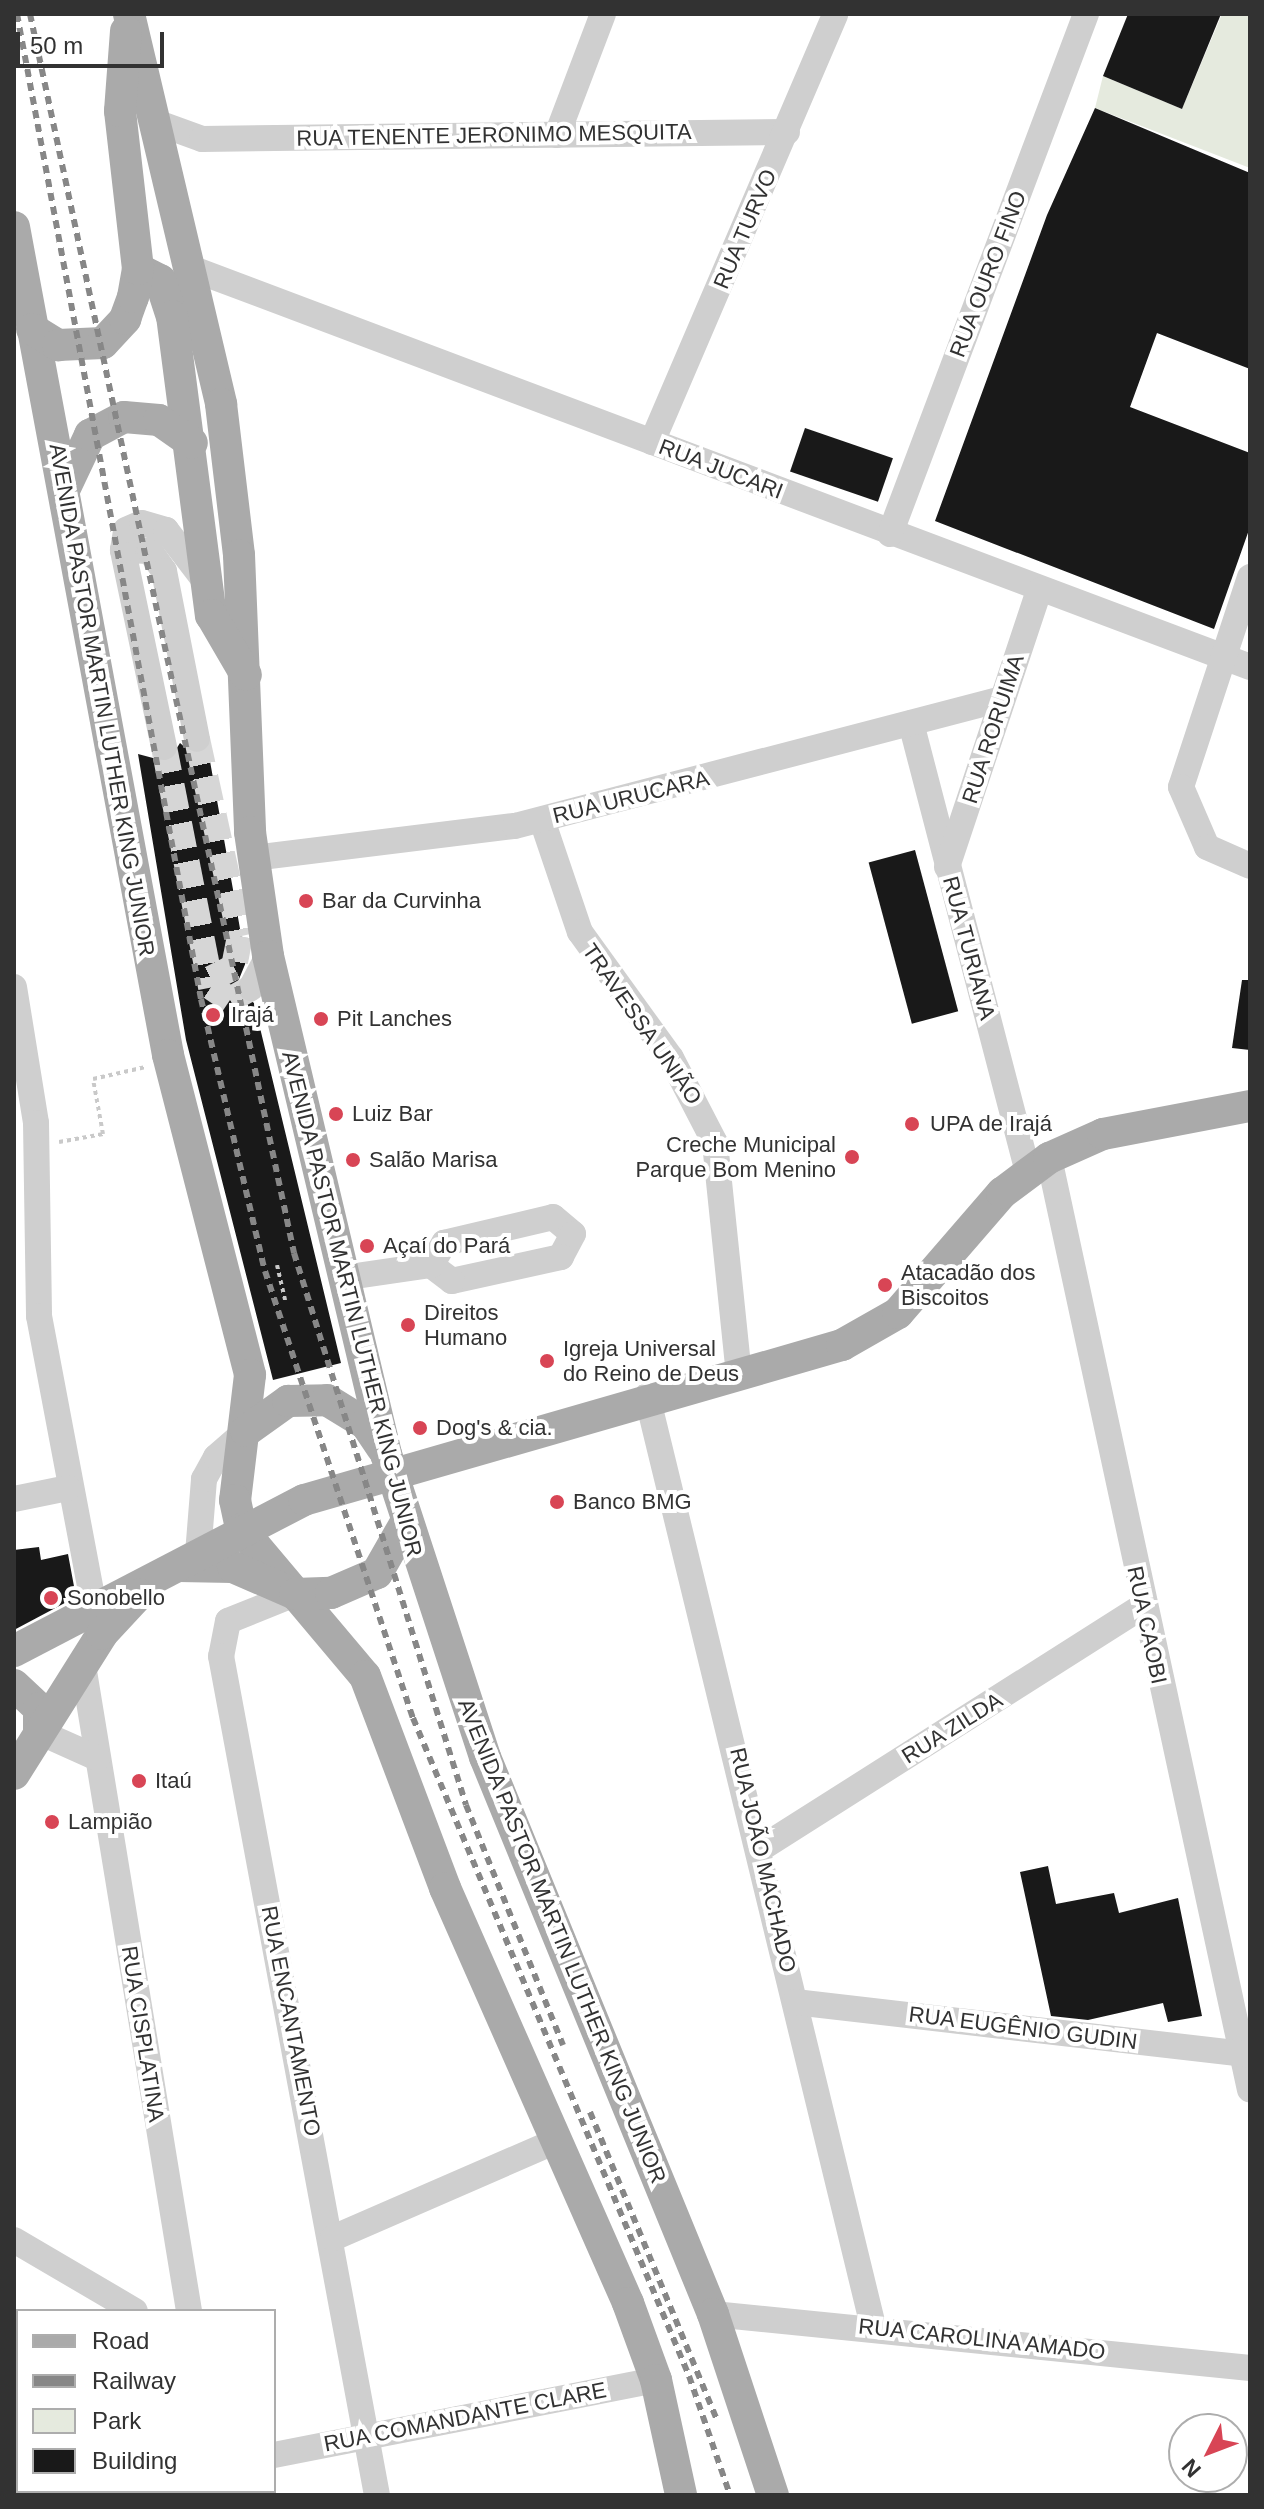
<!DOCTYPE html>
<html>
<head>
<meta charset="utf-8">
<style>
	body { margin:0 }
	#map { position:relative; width:1264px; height:2509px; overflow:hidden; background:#fff; font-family:Arial,sans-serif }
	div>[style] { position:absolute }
	.green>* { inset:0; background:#e5eade }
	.building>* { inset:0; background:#191919; transform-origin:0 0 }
	.minor-tunnel>* { height:26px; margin-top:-13px; transform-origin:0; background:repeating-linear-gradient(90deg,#d6d6d6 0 26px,transparent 0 39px) }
	.path>* { height:4px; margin-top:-2px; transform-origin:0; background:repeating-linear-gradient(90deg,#c9c9c9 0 4px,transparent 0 8px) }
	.minor>* { height:26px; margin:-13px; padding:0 13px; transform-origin:13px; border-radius:13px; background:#cfcfcf }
	.major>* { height:32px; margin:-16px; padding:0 16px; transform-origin:16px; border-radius:16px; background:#aaa }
	.rail>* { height:6px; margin-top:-3px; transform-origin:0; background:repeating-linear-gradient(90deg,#878787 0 8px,transparent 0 14px) }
	.dots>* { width:22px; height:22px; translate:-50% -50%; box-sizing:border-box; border:4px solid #fff; border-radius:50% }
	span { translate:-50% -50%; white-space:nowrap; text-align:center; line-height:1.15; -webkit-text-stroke:8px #fff; paint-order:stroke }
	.street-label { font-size:22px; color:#323232 }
	.poi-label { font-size:22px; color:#323232 }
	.left { translate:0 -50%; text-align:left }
	.right { translate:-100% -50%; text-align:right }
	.frame { position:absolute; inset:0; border:16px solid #323232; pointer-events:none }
	.legend { position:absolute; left:16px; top:2309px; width:260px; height:184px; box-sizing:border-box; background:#fff; border:2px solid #adadad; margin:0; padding:10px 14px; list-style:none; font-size:24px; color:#323232 }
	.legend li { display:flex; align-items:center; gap:16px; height:40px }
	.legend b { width:40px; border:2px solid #adadad }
	.north { position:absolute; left:1168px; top:2413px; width:80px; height:80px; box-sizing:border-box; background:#fff; border:2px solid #adadad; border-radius:50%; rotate:228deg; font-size:22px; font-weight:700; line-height:32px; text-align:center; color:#323232 }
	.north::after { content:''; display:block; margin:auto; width:28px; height:36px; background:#d84555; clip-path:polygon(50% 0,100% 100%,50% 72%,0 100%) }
	.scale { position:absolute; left:16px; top:32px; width:148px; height:36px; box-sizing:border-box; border:4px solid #323232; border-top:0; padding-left:10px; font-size:24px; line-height:28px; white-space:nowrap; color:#323232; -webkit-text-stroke:6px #fff; paint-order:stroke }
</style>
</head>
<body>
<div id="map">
	<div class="green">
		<i style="clip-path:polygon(1222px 14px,1250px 14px,1250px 168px,1095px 108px,1103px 76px,1182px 109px)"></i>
	</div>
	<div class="building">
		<i style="clip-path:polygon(1128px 14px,1221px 14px,1182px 109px,1103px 76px)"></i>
		<i style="clip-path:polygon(1095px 108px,1250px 173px,1250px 369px,1157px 333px,1130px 407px,1250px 453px,1250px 527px,1214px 629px,935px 521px,1047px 215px)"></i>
		<i style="left:805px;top:428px;width:93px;height:46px;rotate:19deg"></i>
		<i style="clip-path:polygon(180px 743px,193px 754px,208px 750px,246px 962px,235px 989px,254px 1003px,341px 1363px,273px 1380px,186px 1040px,138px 754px,168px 762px)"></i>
		<i style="left:915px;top:850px;width:167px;height:48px;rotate:75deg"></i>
		<i style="clip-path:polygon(1242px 980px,1250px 980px,1250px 1050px,1232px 1048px)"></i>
		<i style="clip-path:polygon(39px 1547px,41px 1560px,68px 1554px,76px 1597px,14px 1630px,14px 1550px)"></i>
		<i style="clip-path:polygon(1048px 1866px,1056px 1904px,1114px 1893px,1119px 1913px,1178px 1898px,1202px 2016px,1168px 2022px,1163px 2003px,1088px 2020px,1051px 2016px,1020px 1872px)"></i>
	</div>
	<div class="minor-tunnel">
		<i style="left:197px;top:739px;width:202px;rotate:77.7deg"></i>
		<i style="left:240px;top:936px;width:32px;rotate:101deg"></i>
		<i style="left:234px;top:967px;width:29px;rotate:153deg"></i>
		<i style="left:164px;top:747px;width:245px;rotate:78.9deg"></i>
		<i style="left:211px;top:987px;width:23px;rotate:34deg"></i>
		<i style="left:230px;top:1000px;width:24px;rotate:-30deg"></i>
	</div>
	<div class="path">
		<i style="left:59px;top:1142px;width:45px;rotate:-10.3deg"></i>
		<i style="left:103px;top:1134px;width:56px;rotate:-100.3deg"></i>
		<i style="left:93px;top:1079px;width:54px;rotate:-12.8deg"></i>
		<i style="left:277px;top:1265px;width:36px;rotate:77deg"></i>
	</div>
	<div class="minor">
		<i style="left:158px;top:123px;width:47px;rotate:20deg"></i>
		<i style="left:202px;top:139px;width:585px;rotate:-0.69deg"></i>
		<i style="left:557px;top:135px;width:129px;rotate:-69.2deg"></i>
		<i style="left:193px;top:269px;width:1129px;rotate:20.63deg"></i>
		<i style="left:652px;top:442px;width:465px;rotate:-66.8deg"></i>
		<i style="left:890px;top:534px;width:556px;rotate:-69.35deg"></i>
		<i style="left:123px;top:550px;width:27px;rotate:2deg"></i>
		<i style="left:150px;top:551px;width:24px;rotate:55deg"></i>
		<i style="left:164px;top:571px;width:171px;rotate:78.9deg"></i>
		<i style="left:1250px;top:577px;width:221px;rotate:108.2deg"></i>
		<i style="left:1181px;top:787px;width:65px;rotate:66.6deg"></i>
		<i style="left:1207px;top:847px;width:47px;rotate:23.8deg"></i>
		<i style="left:911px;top:723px;width:464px;rotate:75.4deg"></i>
		<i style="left:164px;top:747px;width:201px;rotate:-101.8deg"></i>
		<i style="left:123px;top:550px;width:20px;rotate:-81deg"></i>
		<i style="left:126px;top:530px;width:17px;rotate:-24deg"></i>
		<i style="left:142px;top:523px;width:25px;rotate:16deg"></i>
		<i style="left:166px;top:530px;width:64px;rotate:52.6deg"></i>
		<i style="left:542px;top:820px;width:118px;rotate:71.3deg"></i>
		<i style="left:580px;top:932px;width:155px;rotate:54.2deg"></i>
		<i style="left:671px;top:1058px;width:96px;rotate:62.6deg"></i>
		<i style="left:715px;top:1143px;width:232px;rotate:84.1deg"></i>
		<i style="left:253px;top:858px;width:264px;rotate:-7deg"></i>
		<i style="left:515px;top:826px;width:503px;rotate:-14.62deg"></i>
		<i style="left:947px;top:867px;width:291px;rotate:-71.6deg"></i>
		<i style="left:14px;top:987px;width:138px;rotate:80.8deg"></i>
		<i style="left:36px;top:1123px;width:193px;rotate:89.1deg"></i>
		<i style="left:39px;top:1316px;width:295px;rotate:79.3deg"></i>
		<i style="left:251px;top:988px;width:36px;rotate:-62deg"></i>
		<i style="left:1049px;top:1158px;width:953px;rotate:77.83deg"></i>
		<i style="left:553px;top:1217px;width:26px;rotate:40deg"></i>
		<i style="left:573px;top:1234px;width:26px;rotate:118deg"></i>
		<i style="left:561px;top:1257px;width:112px;rotate:167.6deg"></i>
		<i style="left:452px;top:1281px;width:26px;rotate:-143deg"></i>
		<i style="left:431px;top:1265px;width:26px;rotate:-59deg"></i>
		<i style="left:444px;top:1243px;width:112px;rotate:-13.4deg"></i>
		<i style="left:342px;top:1278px;width:90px;rotate:-8.3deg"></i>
		<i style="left:647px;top:1396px;width:957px;rotate:76.34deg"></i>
		<i style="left:14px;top:1499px;width:55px;rotate:-11.5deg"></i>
		<i style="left:198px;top:1554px;width:75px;rotate:-85.4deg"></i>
		<i style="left:204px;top:1479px;width:25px;rotate:-61deg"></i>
		<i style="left:216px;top:1457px;width:40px;rotate:-41deg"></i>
		<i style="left:295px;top:1594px;width:72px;rotate:158.1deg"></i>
		<i style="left:228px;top:1621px;width:36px;rotate:101deg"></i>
		<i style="left:221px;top:1656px;width:853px;rotate:79.47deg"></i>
		<i style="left:83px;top:1665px;width:655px;rotate:80.68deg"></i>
		<i style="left:39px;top:1732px;width:64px;rotate:24.1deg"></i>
		<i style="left:760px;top:1849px;width:454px;rotate:-32.4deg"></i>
		<i style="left:795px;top:2002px;width:458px;rotate:6.6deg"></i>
		<i style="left:333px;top:2238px;width:241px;rotate:-23.5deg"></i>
		<i style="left:14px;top:2240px;width:140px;rotate:30.4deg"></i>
		<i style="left:713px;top:2314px;width:540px;rotate:5.74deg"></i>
		<i style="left:274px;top:2455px;width:389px;rotate:-11.1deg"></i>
		<i style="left:227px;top:2491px;width:4px;rotate:90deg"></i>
		<i style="left:103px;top:2495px;width:5px;rotate:-53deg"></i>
	</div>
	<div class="major">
		<i style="left:129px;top:14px;width:401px;rotate:76.7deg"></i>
		<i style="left:221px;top:404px;width:152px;rotate:83.2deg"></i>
		<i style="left:239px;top:555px;width:277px;rotate:87.7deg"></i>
		<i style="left:250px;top:832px;width:125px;rotate:81.7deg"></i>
		<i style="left:268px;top:956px;width:512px;rotate:76.67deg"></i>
		<i style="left:386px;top:1454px;width:319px;rotate:71.9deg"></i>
		<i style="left:485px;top:1757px;width:602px;rotate:67.74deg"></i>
		<i style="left:713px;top:2314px;width:191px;rotate:71.7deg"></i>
		<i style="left:14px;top:227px;width:842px;rotate:79.46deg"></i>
		<i style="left:168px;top:1055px;width:330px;rotate:75.6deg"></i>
		<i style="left:250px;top:1375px;width:126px;rotate:96.8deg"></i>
		<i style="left:235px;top:1500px;width:30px;rotate:78deg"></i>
		<i style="left:241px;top:1529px;width:192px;rotate:49.9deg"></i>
		<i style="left:365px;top:1676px;width:227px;rotate:69.3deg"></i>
		<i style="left:445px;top:1888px;width:454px;rotate:66.2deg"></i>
		<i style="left:628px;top:2303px;width:82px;rotate:70deg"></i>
		<i style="left:656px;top:2380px;width:118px;rotate:77.7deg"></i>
		<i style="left:138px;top:269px;width:25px;rotate:27deg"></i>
		<i style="left:160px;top:280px;width:38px;rotate:72deg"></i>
		<i style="left:172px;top:316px;width:302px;rotate:82.6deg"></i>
		<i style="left:211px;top:615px;width:69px;rotate:59.7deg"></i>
		<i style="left:32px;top:329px;width:31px;rotate:32deg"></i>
		<i style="left:58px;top:345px;width:45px;rotate:-2.5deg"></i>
		<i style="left:103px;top:343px;width:33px;rotate:-47deg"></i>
		<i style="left:125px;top:319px;width:23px;rotate:-70deg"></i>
		<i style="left:133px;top:297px;width:28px;rotate:-80deg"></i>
		<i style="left:138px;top:269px;width:159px;rotate:-96.5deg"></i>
		<i style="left:120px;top:111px;width:80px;rotate:-85.7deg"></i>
		<i style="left:65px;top:488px;width:59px;rotate:-64.7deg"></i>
		<i style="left:90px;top:435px;width:38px;rotate:-28deg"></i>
		<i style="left:124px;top:417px;width:35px;rotate:5deg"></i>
		<i style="left:159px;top:420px;width:40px;rotate:34.9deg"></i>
		<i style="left:246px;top:1431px;width:52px;rotate:-35.5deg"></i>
		<i style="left:288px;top:1401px;width:39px;rotate:-1deg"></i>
		<i style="left:327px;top:1400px;width:46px;rotate:31.6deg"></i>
		<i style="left:366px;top:1424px;width:29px;rotate:56deg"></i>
		<i style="left:179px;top:1566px;width:54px;rotate:1.1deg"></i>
		<i style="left:233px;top:1567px;width:68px;rotate:23.5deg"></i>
		<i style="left:295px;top:1594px;width:36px;rotate:-2deg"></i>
		<i style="left:331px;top:1593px;width:50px;rotate:-23.5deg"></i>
		<i style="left:377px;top:1573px;width:56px;rotate:-60.3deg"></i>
		<i style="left:14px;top:1651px;width:327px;rotate:-27.5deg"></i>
		<i style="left:304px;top:1500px;width:560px;rotate:-16.07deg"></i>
		<i style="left:842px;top:1345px;width:64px;rotate:-29.7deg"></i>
		<i style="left:898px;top:1313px;width:159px;rotate:-49.1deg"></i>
		<i style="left:1002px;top:1193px;width:59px;rotate:-36.7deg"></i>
		<i style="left:1049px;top:1158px;width:59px;rotate:-24deg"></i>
		<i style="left:1103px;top:1134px;width:150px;rotate:-10.8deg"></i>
		<i style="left:14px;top:1685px;width:34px;rotate:43deg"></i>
		<i style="left:39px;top:1708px;width:24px;rotate:90deg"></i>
		<i style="left:14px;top:1774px;width:165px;rotate:-57.8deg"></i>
		<i style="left:102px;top:1634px;width:54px;rotate:-47.2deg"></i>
	</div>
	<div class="rail">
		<i style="left:17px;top:14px;width:1002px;rotate:79.42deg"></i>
		<i style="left:201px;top:999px;width:279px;rotate:76.8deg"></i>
		<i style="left:265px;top:1271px;width:471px;rotate:71.7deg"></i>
		<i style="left:413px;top:1718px;width:714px;rotate:67.24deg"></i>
		<i style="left:689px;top:2376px;width:126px;rotate:71deg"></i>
		<i style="left:30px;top:14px;width:1267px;rotate:77.97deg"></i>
		<i style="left:294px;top:1253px;width:578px;rotate:72.69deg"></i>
		<i style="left:466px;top:1805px;width:259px;rotate:68deg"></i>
		<i style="left:590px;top:2112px;width:335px;rotate:67.6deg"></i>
	</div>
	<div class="dots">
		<i style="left:306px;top:901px;background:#d84555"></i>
		<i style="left:213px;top:1015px;background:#d84555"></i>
		<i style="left:321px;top:1019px;background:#d84555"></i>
		<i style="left:336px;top:1114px;background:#d84555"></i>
		<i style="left:912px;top:1124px;background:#d84555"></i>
		<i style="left:852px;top:1157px;background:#d84555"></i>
		<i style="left:353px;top:1160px;background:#d84555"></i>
		<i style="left:367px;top:1246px;background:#d84555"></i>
		<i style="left:885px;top:1285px;background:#d84555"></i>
		<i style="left:408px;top:1325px;background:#d84555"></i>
		<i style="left:547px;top:1361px;background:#d84555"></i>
		<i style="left:420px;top:1428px;background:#d84555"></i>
		<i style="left:557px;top:1502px;background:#d84555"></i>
		<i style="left:51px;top:1598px;background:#d84555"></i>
		<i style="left:139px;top:1781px;background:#d84555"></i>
		<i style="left:52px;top:1822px;background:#d84555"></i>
	</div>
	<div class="street-label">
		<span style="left:494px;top:135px;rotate:-1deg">RUA TENENTE JERONIMO MESQUITA</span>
		<span style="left:745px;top:229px;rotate:-67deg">RUA TURVO</span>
		<span style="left:988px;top:274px;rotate:-69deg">RUA OURO FINO</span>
		<span style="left:721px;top:469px;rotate:21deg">RUA JUCARI</span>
		<span style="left:102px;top:700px;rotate:80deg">AVENIDA PASTOR MARTIN LUTHER KING JUNIOR</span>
		<span style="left:993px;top:729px;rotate:-72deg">RUA RORUIMA</span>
		<span style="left:631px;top:797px;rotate:-14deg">RUA URUCARA</span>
		<span style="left:969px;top:948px;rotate:75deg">RUA TURIANA</span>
		<span style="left:642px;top:1024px;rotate:55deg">TRAVESSA UNIÃO</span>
		<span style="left:352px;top:1304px;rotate:76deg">AVENIDA PASTOR MARTIN LUTHER KING JUNIOR</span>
		<span style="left:1147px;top:1625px;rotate:78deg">RUA CAOBI</span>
		<span style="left:952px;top:1728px;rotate:-32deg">RUA ZILDA</span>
		<span style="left:763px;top:1860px;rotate:77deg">RUA JOÃO MACHADO</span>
		<span style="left:562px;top:1941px;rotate:68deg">AVENIDA PASTOR MARTIN LUTHER KING JUNIOR</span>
		<span style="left:291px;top:2021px;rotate:79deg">RUA ENCANTAMENTO</span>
		<span style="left:1023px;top:2028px;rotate:7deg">RUA EUGÊNIO GUDIN</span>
		<span style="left:143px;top:2034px;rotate:81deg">RUA CISPLATINA</span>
		<span style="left:982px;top:2339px;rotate:6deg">RUA CAROLINA AMADO</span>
		<span style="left:465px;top:2417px;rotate:-11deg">RUA COMANDANTE CLARE</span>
	</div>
	<div class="poi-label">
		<span class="left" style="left:322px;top:901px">Bar da Curvinha</span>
		<span class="left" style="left:231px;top:1015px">Irajá</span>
		<span class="left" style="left:337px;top:1019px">Pit Lanches</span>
		<span class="left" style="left:352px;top:1114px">Luiz Bar</span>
		<span class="left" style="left:930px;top:1124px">UPA de Irajá</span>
		<span class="right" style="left:836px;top:1157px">Creche Municipal<br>Parque Bom Menino</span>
		<span class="left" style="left:369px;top:1160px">Salão Marisa</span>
		<span class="left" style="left:383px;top:1246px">Açaí do Pará</span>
		<span class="left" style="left:901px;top:1285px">Atacadão dos<br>Biscoitos</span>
		<span class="left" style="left:424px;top:1325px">Direitos<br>Humano</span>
		<span class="left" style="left:563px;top:1361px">Igreja Universal<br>do Reino de Deus</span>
		<span class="left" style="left:436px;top:1428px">Dog's &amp; cia.</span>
		<span class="left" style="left:573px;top:1502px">Banco BMG</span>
		<span class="left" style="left:67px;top:1598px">Sonobello</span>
		<span class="left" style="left:155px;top:1781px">Itaú</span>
		<span class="left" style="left:68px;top:1822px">Lampião</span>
	</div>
	<div class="frame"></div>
	<ul class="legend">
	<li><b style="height:10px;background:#aaa"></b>Road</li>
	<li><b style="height:10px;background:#878787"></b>Railway</li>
	<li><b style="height:22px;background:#e5eade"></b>Park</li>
	<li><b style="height:22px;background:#191919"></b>Building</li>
	</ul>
	<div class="north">N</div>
	<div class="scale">50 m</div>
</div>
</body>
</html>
